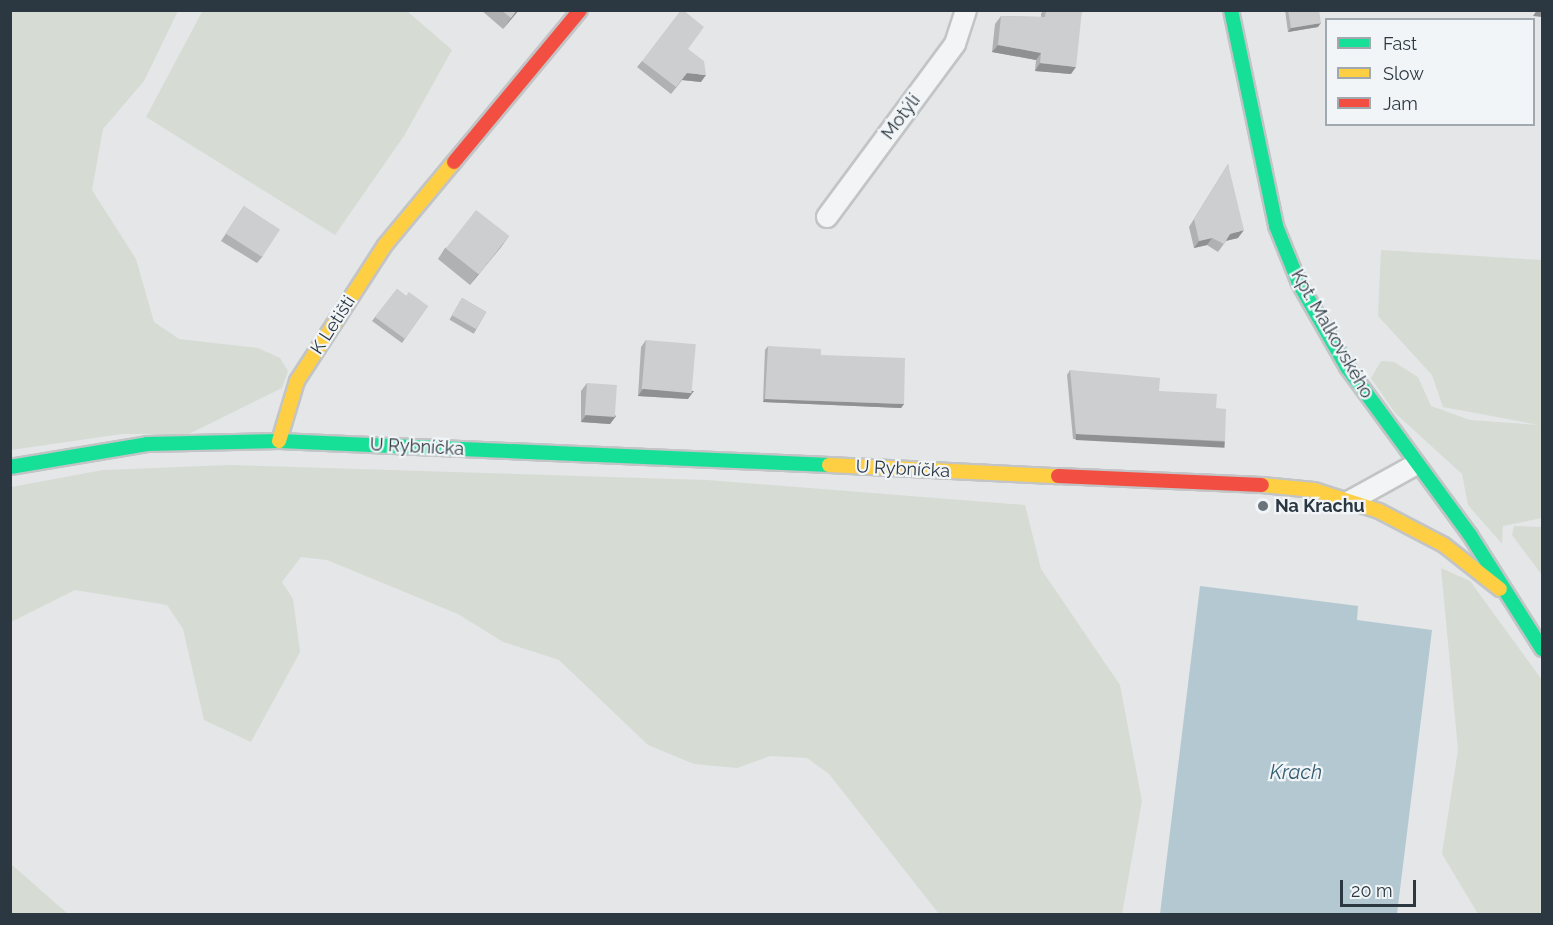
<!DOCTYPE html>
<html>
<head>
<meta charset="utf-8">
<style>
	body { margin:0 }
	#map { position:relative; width:1553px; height:925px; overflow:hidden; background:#e4e6e8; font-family:Raleway,sans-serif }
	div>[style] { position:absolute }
	.green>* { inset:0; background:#d6dcd4 }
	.water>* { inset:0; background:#b4c8d2 }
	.roads { filter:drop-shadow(2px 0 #c2c4c6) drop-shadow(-2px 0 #c2c4c6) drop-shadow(0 2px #c2c4c6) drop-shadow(0 -2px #c2c4c6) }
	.street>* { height:20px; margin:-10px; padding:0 10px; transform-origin:10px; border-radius:10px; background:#f2f4f5 }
	.fast>* { height:14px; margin:-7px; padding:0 7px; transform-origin:7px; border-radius:7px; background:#16e098 }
	.slow>* { height:14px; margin:-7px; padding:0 7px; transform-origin:7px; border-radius:7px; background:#ffcf43 }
	.jam>* { height:14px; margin:-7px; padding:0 7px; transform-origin:7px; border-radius:7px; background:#f24e42 }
	.wall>* { inset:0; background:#afb1b3; transform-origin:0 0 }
	.shaded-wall>* { inset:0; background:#8f9092; transform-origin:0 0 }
	.building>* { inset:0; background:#ccced0; transform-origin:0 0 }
	.dots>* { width:16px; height:16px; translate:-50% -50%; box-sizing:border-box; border:3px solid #f1f5f7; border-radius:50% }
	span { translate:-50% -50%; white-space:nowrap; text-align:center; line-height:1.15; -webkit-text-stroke:4.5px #f1f5f7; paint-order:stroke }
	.street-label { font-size:18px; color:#2b3741 }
	.poi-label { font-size:18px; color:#2b3741; font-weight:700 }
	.left { translate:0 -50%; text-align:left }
	.water-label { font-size:20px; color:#365e73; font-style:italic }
	.frame { position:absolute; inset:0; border:12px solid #2b3741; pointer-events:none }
	.legend { position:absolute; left:1325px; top:18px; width:210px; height:108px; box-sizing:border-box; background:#f1f5f7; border:2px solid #a2a9ae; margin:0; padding:8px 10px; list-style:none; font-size:18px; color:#2b3741 }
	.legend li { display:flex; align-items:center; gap:12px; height:30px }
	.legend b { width:30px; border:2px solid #a2a9ae }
	.scale { position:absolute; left:1340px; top:880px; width:76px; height:27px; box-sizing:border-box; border:3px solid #2b3741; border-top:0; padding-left:8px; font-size:18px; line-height:21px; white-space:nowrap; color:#2b3741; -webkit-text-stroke:4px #f1f5f7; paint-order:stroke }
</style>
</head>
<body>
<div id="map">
	<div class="green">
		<i style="clip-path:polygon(203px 10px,407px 11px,452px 50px,404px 136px,335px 235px,146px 117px)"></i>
		<i style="clip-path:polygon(10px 11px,178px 11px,144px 81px,103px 129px,92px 190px,136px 259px,154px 322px,179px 339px,258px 348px,280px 358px,288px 371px,282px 388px,189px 434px,122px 434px,11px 450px)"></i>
		<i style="clip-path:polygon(1381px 250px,1542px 260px,1542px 518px,1503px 526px,1502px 544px,1468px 505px,1462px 474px,1395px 413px,1371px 378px,1381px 361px,1394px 362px,1418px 377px,1431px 406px,1470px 420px,1539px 425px,1443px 407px,1432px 375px,1378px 316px)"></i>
		<i style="clip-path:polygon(231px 465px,707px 480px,1025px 505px,1041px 569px,1120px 685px,1142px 801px,1122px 914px,939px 914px,829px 774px,807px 758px,770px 756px,737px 768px,694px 764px,648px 745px,559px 660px,503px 642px,458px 614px,327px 560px,301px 557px,282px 582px,293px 599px,300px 652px,251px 742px,204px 720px,183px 629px,167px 605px,75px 590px,11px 622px,11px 487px,103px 470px)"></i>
		<i style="clip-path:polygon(1514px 526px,1542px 527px,1542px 575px,1512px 535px)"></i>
		<i style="clip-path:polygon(1441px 568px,1470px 581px,1542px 680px,1542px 914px,1478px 914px,1442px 854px,1458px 750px)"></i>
		<i style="clip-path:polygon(10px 864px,11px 864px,68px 914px,11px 914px)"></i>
	</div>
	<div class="water">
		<i style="clip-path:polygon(1200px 586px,1358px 606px,1357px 620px,1432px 630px,1397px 914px,1160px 914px)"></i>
	</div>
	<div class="roads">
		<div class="street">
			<i style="left:827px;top:217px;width:215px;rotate:-53.5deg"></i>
			<i style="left:955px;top:44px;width:36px;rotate:-72deg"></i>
			<i style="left:1350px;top:501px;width:74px;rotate:-29deg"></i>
		</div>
		<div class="fast">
			<i style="left:1231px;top:10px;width:221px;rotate:78.2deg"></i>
			<i style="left:1276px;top:226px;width:61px;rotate:68deg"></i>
			<i style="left:1299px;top:283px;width:97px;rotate:60.3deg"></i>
			<i style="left:1347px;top:367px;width:208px;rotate:53.8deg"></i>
			<i style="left:1470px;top:535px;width:135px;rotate:57.7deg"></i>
			<i style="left:10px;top:467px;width:139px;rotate:-9.5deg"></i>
			<i style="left:147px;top:444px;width:132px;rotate:-1.3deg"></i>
			<i style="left:279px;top:441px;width:551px;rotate:2.5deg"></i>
		</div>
		<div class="slow">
			<i style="left:279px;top:441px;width:63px;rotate:-73.3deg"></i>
			<i style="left:297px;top:381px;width:162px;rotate:-57.1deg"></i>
			<i style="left:385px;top:245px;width:108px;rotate:-50.3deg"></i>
			<i style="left:829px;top:465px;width:229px;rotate:2.8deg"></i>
			<i style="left:1262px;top:485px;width:52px;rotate:5.5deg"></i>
			<i style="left:1314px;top:490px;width:68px;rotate:17.9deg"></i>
			<i style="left:1379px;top:511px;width:73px;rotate:27.6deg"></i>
			<i style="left:1444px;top:545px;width:71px;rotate:38.2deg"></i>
		</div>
		<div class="jam">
			<i style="left:454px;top:162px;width:197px;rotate:-50.3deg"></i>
			<i style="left:1058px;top:476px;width:204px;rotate:2.5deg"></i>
		</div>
	</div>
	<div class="wall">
		<i style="clip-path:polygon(481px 10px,519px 10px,503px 29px)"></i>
		<i style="clip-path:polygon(1043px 10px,1082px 10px,1071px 74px,1035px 71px,1036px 60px,992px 52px,995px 24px,1001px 16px,1041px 17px,1041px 14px)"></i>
		<i style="clip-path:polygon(1285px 10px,1319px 10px,1318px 27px,1288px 32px)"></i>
		<i style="clip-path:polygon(688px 49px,701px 82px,682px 80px,671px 94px,637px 67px,642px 61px)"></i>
		<i style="clip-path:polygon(1228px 164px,1238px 238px,1226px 241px,1218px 252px,1207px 245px,1194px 248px,1189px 227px)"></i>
		<i style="clip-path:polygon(244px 206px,263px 256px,257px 263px,221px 241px)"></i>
		<i style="clip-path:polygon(509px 236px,470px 285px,438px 259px,445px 248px)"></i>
		<i style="clip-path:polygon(397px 289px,406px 296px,428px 306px,402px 343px,372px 321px)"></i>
		<i style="left:462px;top:298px;width:28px;height:25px;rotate:30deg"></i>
		<i style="clip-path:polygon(646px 340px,688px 399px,638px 396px,641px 347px)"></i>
		<i style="clip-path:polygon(768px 346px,821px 355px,904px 404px,901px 408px,763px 402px,765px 350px)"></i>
		<i style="clip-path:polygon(1070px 370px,1159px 391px,1216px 408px,1225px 441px,1221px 446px,1073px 439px,1067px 375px)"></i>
		<i style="clip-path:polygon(587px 383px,616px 416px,610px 424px,581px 422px,581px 391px)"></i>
	</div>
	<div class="shaded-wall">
		<i style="clip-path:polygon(517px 10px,519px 10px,503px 29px,511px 18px)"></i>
		<i style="clip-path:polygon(1537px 10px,1542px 10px,1542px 17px,1533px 16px)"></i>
		<i style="clip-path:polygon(1321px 23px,1318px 27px,1288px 32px,1291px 28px)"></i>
		<i style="clip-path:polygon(998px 45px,1041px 53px,1036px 60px,992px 52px)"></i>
		<i style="clip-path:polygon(1040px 63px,1076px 67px,1071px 74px,1035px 71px)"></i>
		<i style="clip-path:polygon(687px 73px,706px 75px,701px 82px,682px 80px,671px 94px)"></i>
		<i style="clip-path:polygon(1244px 230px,1238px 238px,1225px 241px,1230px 234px)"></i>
		<i style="clip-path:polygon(509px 236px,501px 247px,470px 285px,478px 274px)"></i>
		<i style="clip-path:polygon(1212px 238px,1207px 245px,1194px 248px,1199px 241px)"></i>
		<i style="clip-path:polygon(643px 389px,694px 391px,688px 399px,638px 396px)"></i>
		<i style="clip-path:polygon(765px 399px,904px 404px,901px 408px,763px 402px)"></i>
		<i style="clip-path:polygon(586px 415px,616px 416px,610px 424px,581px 422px)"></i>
		<i style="left:1076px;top:434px;width:149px;height:6px;rotate:3deg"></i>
	</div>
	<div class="building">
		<i style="clip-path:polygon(501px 10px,517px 10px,511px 18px)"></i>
		<i style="clip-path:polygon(681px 10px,683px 10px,704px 27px,688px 49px,704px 61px,706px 75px,687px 73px,676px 87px,642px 61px)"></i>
		<i style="clip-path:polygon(1046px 10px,1082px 10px,1076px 67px,1040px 63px,1041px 53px,998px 45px,1001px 16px,1045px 17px)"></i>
		<i style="clip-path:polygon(1288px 10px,1319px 10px,1321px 23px,1291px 28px)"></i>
		<i style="clip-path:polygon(1228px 164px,1244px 230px,1230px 234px,1224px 244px,1212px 238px,1199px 241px,1194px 219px)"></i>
		<i style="left:244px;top:206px;width:43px;height:33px;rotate:33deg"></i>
		<i style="left:476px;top:210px;width:42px;height:49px;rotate:38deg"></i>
		<i style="clip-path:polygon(397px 289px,406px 296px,409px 292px,428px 306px,405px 339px,375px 317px)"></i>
		<i style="left:462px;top:298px;width:28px;height:20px;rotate:30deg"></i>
		<i style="left:646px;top:340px;width:50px;height:49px;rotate:5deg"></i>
		<i style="clip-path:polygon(768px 346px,821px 349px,821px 355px,905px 358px,904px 404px,765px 399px)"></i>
		<i style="clip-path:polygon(1070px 370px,1160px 378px,1159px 391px,1217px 394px,1216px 408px,1226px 409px,1225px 441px,1076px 434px)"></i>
		<i style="left:587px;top:383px;width:30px;height:32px;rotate:4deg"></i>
	</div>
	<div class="dots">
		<i style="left:1263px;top:506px;background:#6c747b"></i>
	</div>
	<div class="street-label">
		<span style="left:901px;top:117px;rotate:-53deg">Motýlí</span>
		<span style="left:333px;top:325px;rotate:-57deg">K Letišti</span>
		<span style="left:1332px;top:334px;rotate:60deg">Kpt. Malkovského</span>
		<span style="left:417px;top:447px;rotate:3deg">U Rybníčka</span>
		<span style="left:903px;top:469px;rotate:3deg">U Rybníčka</span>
	</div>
	<div class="poi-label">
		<span class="left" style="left:1275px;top:506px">Na Krachu</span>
	</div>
	<div class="water-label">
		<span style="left:1296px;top:772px">Krach</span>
	</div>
	<div class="frame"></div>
	<ul class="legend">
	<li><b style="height:8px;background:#16e098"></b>Fast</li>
	<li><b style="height:8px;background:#ffcf43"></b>Slow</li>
	<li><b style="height:8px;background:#f24e42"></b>Jam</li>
	</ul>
	<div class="scale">20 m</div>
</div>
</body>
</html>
